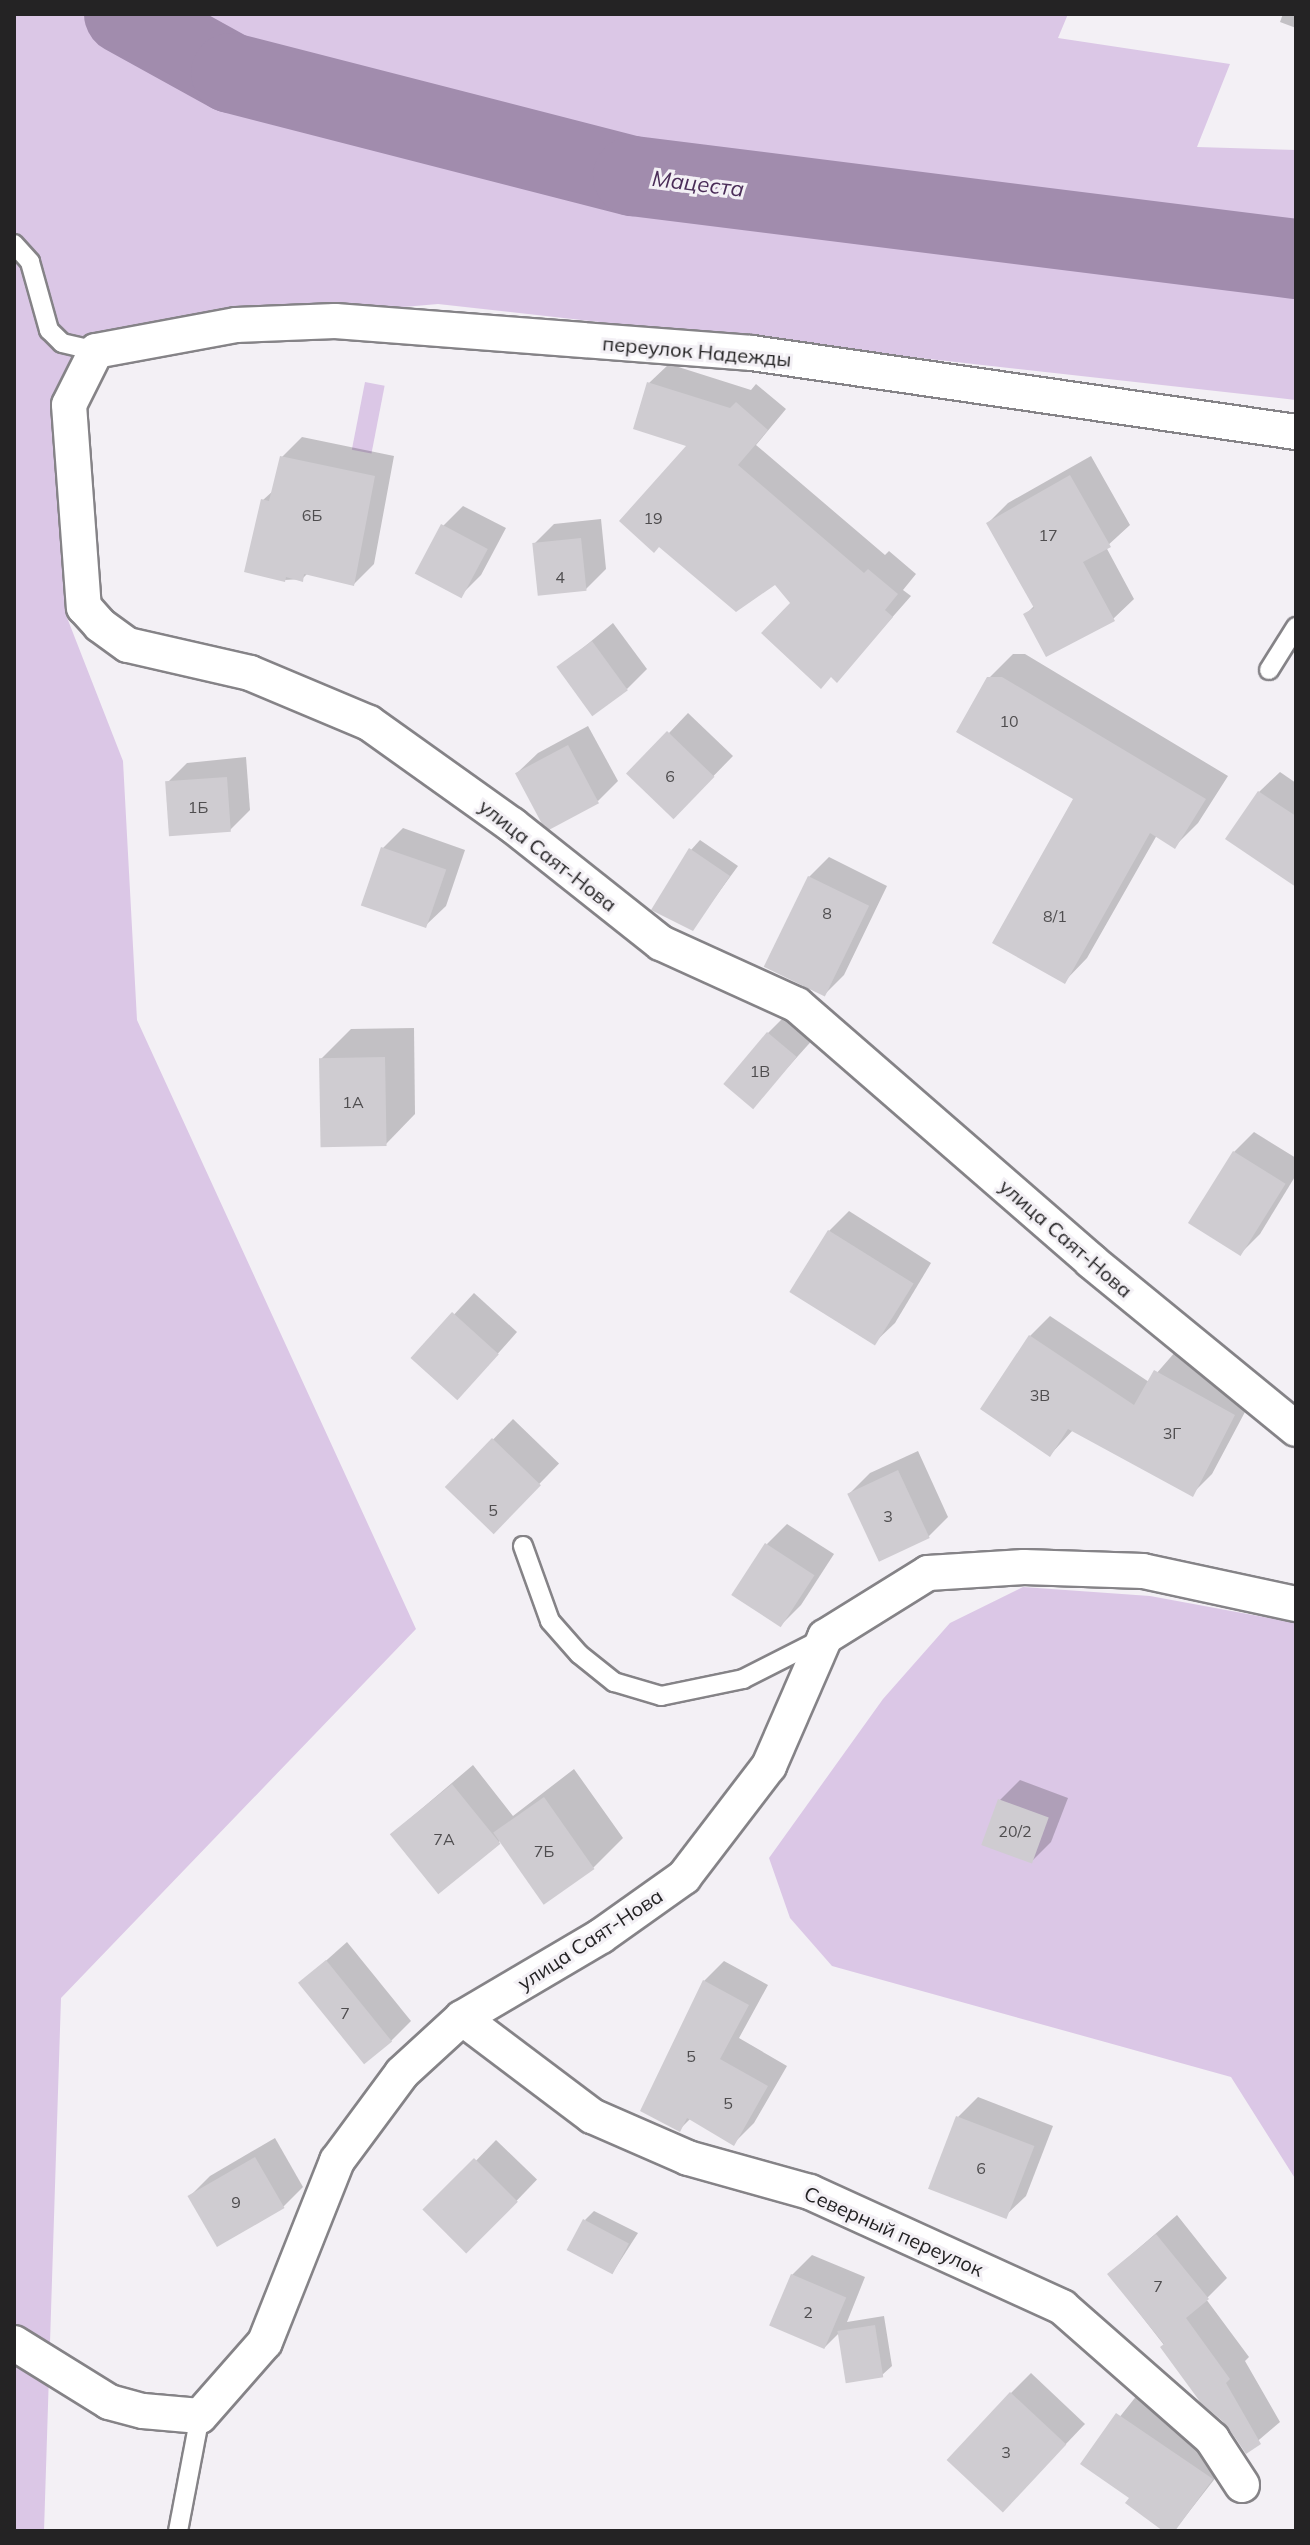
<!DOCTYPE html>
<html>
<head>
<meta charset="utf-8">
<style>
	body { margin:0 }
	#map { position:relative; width:1310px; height:2545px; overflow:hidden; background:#f3f0f5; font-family:Mulish,sans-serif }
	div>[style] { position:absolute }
	.green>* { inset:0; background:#dbc7e6; transform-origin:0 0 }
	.shadow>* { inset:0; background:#0003; transform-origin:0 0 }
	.river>* { height:80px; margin:-40px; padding:0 40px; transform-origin:40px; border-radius:40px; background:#a18cad }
	.building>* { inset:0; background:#cfccd1; transform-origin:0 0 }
	.roads { filter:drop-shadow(2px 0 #858387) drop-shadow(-2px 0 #858387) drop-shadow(0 2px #858387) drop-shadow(0 -2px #858387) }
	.lane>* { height:18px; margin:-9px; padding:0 9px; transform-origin:9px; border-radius:9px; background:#fff }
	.street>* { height:34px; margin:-17px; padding:0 17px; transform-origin:17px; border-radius:17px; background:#fff }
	span { translate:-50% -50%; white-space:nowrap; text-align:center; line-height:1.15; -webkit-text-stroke:6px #f3f0f5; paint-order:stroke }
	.number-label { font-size:16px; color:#4f4d4f }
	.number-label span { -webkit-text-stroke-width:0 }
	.street-label { font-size:20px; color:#242324 }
	.water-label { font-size:22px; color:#4a2c58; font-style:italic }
	.frame { position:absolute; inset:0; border:16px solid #242324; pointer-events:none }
</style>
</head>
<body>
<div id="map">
	<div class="green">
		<i style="clip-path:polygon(14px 14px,1068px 14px,1058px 38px,1230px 64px,1197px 147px,1296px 150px,1296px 400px,438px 304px,104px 333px,58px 419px,66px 615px,123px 761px,137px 1020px,416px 1629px,61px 1998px,44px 2531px,14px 2531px)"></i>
		<i style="left:365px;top:382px;width:20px;height:69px;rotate:11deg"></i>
		<i style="clip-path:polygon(1023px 1587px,1150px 1596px,1296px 1623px,1296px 2180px,1231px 2077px,832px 1966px,790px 1918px,769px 1858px,883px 1699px,950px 1623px)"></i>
	</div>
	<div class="shadow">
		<i style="clip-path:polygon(1283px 14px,1296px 14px,1296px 28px,1280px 22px)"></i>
		<i style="clip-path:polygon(669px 364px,751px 390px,756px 384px,786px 409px,756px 445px,885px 555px,889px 551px,916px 574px,903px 590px,911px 596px,837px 680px,793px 603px,649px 383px)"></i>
		<i style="clip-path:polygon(302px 437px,394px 456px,374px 564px,354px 584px,308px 573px,302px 579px,284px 580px,263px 500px,274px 490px,282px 457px)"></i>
		<i style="clip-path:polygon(1091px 456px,1130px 525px,1106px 547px,1134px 599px,1113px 619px,1026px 614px,1034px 606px,988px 523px,1008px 503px)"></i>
		<i style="clip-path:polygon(463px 506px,506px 528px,481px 575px,461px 595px,443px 526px)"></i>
		<i style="clip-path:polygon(601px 519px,606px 569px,586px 589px,534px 544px,554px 524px)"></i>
		<i style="clip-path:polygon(613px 623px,647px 669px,627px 689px,560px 667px)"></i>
		<i style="clip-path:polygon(1013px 654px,1025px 654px,1228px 776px,1198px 823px,1175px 846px,1157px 835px,1087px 958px,1064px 982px,1076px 798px,989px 678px)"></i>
		<i style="clip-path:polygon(688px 713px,733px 756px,693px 797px,669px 733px)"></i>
		<i style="clip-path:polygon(588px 726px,618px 781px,598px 801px,517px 773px,538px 753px)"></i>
		<i style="clip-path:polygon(246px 757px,250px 810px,230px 830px,167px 783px,187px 763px)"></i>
		<i style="clip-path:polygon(1280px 772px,1296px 783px,1296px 867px,1259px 792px)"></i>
		<i style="clip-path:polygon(403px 828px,465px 850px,446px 906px,425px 926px,383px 848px)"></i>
		<i style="clip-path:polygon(700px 840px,738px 866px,692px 929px,691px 850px)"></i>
		<i style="clip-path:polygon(829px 857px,887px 886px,844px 975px,824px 995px,796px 922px,789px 919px,809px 877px)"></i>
		<i style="clip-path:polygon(788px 1013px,816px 1036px,753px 1106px,768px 1033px)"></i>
		<i style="clip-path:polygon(414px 1028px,415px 1114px,386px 1144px,321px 1059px,351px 1029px)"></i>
		<i style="clip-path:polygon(1254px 1132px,1296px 1158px,1296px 1175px,1260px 1234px,1240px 1254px,1234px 1152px)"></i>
		<i style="clip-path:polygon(849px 1211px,931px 1263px,895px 1323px,874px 1343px,829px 1231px)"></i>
		<i style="clip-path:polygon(474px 1293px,517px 1332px,477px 1377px,414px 1358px)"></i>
		<i style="clip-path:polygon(1050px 1316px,1149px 1382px,1176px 1351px,1254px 1395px,1212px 1474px,1192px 1494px,1073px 1430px,1050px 1455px,1030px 1336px)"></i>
		<i style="left:513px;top:1419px;width:64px;height:94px;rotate:44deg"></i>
		<i style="clip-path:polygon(918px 1451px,948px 1517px,928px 1537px,850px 1493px,870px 1473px)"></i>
		<i style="clip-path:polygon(787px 1524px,834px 1554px,801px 1605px,781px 1625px,767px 1544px)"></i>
		<i style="clip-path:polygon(473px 1765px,513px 1816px,574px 1769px,623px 1838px,593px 1868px,500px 1841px,437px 1891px,392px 1834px)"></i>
		<i style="clip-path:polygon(1020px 1780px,1068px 1798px,1051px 1842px,1031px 1862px,1000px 1800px)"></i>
		<i style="clip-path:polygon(347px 1942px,411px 2021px,391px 2041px,301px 1983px)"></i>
		<i style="clip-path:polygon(724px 1961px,768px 1985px,739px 2038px,787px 2066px,754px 2123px,734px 2143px,691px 2118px,679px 2130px,704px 1981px)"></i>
		<i style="clip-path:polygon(978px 2097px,1053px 2126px,1026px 2196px,1005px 2216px,958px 2117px)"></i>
		<i style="clip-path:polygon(275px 2138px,303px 2187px,283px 2207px,190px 2196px,210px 2176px)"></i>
		<i style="left:496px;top:2140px;width:57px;height:99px;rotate:44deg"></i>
		<i style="clip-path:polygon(594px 2211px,638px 2233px,613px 2272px,585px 2220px)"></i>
		<i style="clip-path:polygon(1177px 2215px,1227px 2278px,1206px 2299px,1249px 2357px,1245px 2361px,1280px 2422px,1246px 2451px,1109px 2274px)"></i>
		<i style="clip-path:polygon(812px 2255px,865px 2277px,847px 2322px,884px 2316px,892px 2366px,882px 2375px,840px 2332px,825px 2347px,792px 2275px)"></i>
		<i style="clip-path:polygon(1031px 2373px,1085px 2424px,1023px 2489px,1011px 2393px)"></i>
		<i style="clip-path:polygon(1138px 2394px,1231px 2458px,1174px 2531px,1166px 2531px,1131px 2498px,1083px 2463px)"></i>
	</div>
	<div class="river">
		<i style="left:124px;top:14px;width:122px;rotate:28.9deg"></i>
		<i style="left:231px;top:73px;width:415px;rotate:14.4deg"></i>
		<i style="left:633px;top:176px;width:668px;rotate:7.14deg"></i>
	</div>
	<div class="building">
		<i style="clip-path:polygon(647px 382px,730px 408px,736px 402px,768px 430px,738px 465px,864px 573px,868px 569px,898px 594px,885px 610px,893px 617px,837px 683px,831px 677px,821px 689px,761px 633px,790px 603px,775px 585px,736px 612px,659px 547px,654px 553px,619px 521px,686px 446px,633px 429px)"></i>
		<i style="clip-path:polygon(280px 456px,375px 476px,354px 586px,304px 574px,303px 582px,286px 577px,285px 582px,244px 572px,261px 499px,269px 501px)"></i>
		<i style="clip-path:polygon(1070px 475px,1111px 547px,1083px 562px,1115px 621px,1046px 657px,1023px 614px,1034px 608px,986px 523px)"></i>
		<i style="left:441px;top:524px;width:53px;height:56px;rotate:28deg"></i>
		<i style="left:581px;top:538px;width:53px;height:49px;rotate:84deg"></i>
		<i style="left:592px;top:641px;width:61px;height:44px;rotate:54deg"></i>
		<i style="clip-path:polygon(987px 677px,1002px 677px,1206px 799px,1175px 849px,1150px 833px,1065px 984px,992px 943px,1073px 799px,956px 732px)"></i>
		<i style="left:667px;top:731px;width:66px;height:59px;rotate:44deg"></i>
		<i style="left:568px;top:745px;width:66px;height:60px;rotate:62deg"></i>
		<i style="left:227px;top:777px;width:55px;height:62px;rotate:86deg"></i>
		<i style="clip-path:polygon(1258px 791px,1296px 816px,1296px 887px,1225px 839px)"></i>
		<i style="left:381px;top:847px;width:69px;height:62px;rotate:19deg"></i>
		<i style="clip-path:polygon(689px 848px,730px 876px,693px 931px,651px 910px)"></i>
		<i style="left:808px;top:876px;width:68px;height:101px;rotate:26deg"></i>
		<i style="left:767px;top:1032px;width:39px;height:68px;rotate:40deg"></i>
		<i style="left:385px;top:1057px;width:89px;height:66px;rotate:89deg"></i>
		<i style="left:1233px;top:1151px;width:62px;height:85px;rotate:32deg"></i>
		<i style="left:828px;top:1230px;width:101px;height:73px;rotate:32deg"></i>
		<i style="left:452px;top:1312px;width:63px;height:62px;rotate:42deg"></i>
		<i style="clip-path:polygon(1029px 1335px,1134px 1405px,1154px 1370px,1235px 1415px,1193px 1497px,1068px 1429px,1050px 1457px,980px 1409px)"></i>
		<i style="left:492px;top:1438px;width:68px;height:68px;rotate:44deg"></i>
		<i style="left:898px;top:1470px;width:75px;height:56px;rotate:65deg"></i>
		<i style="left:765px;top:1543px;width:59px;height:62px;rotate:33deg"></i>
		<i style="left:452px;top:1784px;width:77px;height:80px;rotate:51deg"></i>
		<i style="left:544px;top:1797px;width:88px;height:62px;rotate:55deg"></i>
		<i style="left:998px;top:1799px;width:54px;height:49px;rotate:20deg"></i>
		<i style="left:326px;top:1960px;width:105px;height:36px;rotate:51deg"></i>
		<i style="clip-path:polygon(703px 1980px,749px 2005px,720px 2059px,768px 2086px,734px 2146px,687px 2118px,680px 2132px,640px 2111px)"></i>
		<i style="left:956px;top:2116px;width:84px;height:78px;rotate:21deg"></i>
		<i style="left:255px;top:2157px;width:59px;height:78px;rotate:60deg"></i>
		<i style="left:474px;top:2158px;width:62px;height:73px;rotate:45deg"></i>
		<i style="left:583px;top:2219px;width:52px;height:35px;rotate:28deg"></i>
		<i style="clip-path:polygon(1156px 2234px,1209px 2299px,1186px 2318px,1230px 2379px,1226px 2383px,1261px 2444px,1246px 2454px,1226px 2424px,1201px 2403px,1160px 2347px,1164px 2344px,1107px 2274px)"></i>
		<i style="left:791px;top:2274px;width:60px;height:56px;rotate:23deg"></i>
		<i style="left:875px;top:2325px;width:53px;height:38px;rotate:81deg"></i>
		<i style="left:1010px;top:2392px;width:77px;height:93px;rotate:43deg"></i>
		<i style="clip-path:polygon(1116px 2413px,1213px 2479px,1175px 2531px,1163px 2531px,1125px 2503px,1129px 2498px,1080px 2464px)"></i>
	</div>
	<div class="roads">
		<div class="lane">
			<i style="left:14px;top:244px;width:24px;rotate:48deg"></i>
			<i style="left:30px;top:262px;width:71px;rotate:74.4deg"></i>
			<i style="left:49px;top:330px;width:18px;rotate:45deg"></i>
			<i style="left:62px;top:343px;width:35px;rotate:13deg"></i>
			<i style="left:1269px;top:670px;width:51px;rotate:-57.9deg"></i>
			<i style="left:523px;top:1546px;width:80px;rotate:70.2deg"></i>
			<i style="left:550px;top:1621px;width:44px;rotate:48.7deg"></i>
			<i style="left:579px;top:1654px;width:45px;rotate:38.7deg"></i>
			<i style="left:614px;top:1682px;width:49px;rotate:16.6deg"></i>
			<i style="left:661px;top:1696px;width:84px;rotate:-11.7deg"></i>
			<i style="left:743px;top:1679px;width:89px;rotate:-26.9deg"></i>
			<i style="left:178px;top:2531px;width:117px;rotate:-79.2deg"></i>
		</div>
		<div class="street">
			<i style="left:1296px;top:432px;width:550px;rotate:-171.74deg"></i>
			<i style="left:752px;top:353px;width:418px;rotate:-175.6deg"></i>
			<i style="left:335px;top:321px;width:99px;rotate:177.7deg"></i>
			<i style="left:236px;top:325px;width:142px;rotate:169.5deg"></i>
			<i style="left:96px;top:351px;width:60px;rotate:116.6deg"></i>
			<i style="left:69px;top:405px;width:203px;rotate:85.8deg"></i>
			<i style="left:84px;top:607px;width:24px;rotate:48deg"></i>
			<i style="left:100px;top:625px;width:34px;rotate:36deg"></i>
			<i style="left:128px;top:645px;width:125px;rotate:12.9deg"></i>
			<i style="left:250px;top:673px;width:129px;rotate:22.8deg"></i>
			<i style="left:369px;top:723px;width:176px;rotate:35.5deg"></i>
			<i style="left:512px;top:825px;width:190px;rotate:38.4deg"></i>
			<i style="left:661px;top:943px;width:149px;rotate:24.5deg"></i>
			<i style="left:797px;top:1005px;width:390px;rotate:41deg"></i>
			<i style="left:1091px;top:1261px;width:265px;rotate:39.3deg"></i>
			<i style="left:462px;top:2018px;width:163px;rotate:37deg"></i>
			<i style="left:592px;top:2116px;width:105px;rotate:23.6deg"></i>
			<i style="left:688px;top:2158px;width:127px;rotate:15.6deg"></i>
			<i style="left:810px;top:2192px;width:277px;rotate:24.5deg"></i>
			<i style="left:1062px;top:2307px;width:200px;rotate:41.3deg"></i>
			<i style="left:1212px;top:2439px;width:55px;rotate:56.9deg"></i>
			<i style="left:14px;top:2343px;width:112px;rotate:31.8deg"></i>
			<i style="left:109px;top:2402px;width:35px;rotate:15deg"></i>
			<i style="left:143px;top:2411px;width:57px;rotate:5deg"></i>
			<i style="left:200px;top:2416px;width:98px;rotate:-48.7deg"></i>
			<i style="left:265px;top:2342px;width:195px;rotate:-68.3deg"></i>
			<i style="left:337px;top:2161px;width:109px;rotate:-53.5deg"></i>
			<i style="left:402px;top:2073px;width:81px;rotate:-42.5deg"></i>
			<i style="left:462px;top:2018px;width:161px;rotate:-30.5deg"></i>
			<i style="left:601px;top:1936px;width:102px;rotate:-35.4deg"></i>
			<i style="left:684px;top:1877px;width:140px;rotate:-52.6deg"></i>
			<i style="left:769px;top:1766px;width:141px;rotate:-66.5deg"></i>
			<i style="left:825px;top:1637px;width:121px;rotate:-31.9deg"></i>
			<i style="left:928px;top:1573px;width:96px;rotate:-3.6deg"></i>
			<i style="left:1024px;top:1567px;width:119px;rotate:1.9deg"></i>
			<i style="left:1143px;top:1571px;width:157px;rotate:12.2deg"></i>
		</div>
	</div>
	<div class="number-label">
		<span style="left:312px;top:515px">6Б</span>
		<span style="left:653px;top:518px">19</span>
		<span style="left:1048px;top:535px">17</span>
		<span style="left:560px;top:577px">4</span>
		<span style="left:1009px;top:721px">10</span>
		<span style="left:670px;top:776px">6</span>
		<span style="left:198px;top:807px">1Б</span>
		<span style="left:827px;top:913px">8</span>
		<span style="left:1055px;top:916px">8/1</span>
		<span style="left:760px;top:1071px">1В</span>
		<span style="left:353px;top:1102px">1А</span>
		<span style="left:1040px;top:1395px">3В</span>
		<span style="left:1172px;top:1433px">3Г</span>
		<span style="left:493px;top:1510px">5</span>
		<span style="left:888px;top:1516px">3</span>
		<span style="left:1015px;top:1831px">20/2</span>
		<span style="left:444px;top:1839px">7А</span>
		<span style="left:544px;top:1851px">7Б</span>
		<span style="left:345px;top:2013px">7</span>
		<span style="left:691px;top:2056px">5</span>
		<span style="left:728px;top:2103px">5</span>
		<span style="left:981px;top:2168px">6</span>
		<span style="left:236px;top:2202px">9</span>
		<span style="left:1158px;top:2286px">7</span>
		<span style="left:808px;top:2312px">2</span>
		<span style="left:1006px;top:2452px">3</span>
	</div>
	<div class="street-label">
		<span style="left:697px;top:351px;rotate:5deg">переулок Надежды</span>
		<span style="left:548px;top:855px;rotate:38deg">улица Саят-Нова</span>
		<span style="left:1066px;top:1238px;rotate:41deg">улица Саят-Нова</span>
		<span style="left:590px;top:1939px;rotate:-33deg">улица Саят-Нова</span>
		<span style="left:894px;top:2231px;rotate:24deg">Северный переулок</span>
	</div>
	<div class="water-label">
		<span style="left:698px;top:184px;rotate:7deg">Мацеста</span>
	</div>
	<div class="frame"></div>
</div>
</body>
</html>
